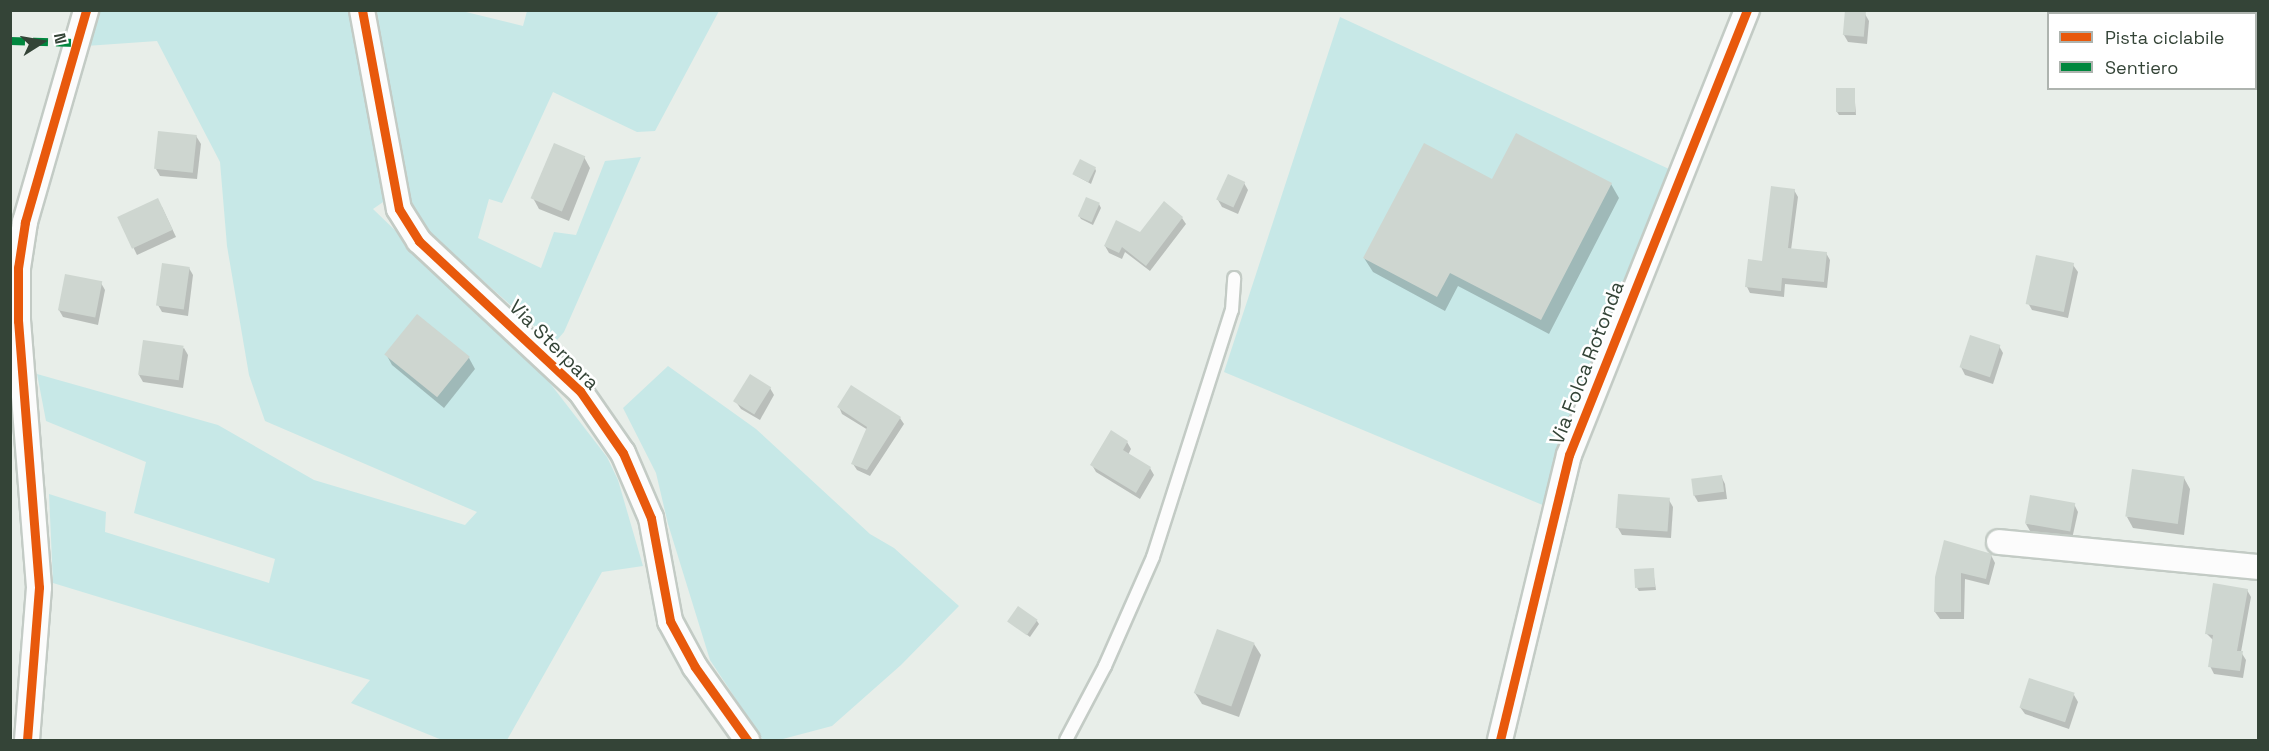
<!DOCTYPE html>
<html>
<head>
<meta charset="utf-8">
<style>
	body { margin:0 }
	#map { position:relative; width:2269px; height:751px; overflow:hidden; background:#e8eee9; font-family:"Space Grotesk",sans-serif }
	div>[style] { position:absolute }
	.green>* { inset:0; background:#c7e8e7 }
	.shadow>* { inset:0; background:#0003 }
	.building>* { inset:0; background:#ced6d0; transform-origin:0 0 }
	.roads { filter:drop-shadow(2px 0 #c3cbc5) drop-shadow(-2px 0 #c3cbc5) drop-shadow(0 2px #c3cbc5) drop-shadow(0 -2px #c3cbc5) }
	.service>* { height:12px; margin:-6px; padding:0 6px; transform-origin:6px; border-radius:6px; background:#fcfcfc }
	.minor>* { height:24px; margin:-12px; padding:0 12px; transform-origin:12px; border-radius:12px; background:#fcfcfc }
	.quiet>* { height:8px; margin-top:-4px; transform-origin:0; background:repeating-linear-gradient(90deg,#00873e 0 15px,transparent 0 23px) }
	.cycleway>* { height:9px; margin:-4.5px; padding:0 4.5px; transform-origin:4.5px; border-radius:4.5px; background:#e8590c }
	span { translate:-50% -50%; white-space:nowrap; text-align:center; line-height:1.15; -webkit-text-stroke:5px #fff; paint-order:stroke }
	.street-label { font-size:20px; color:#344437 }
	.frame { position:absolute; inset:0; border:12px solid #344437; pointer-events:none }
	.legend { position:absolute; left:2047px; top:12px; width:210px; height:78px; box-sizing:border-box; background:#fff; border:2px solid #aeb4af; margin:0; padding:8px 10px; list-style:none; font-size:18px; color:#344437 }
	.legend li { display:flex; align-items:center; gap:12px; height:30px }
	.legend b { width:30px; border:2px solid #aeb4af }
	.north { position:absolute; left:12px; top:12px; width:60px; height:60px; -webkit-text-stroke:4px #fff; paint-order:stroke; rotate:79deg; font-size:16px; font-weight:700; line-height:24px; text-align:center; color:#344437 }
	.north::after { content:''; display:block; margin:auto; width:21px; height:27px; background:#344437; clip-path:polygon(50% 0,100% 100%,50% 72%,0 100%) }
</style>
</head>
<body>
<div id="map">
	<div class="green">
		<i style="clip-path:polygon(97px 11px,350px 11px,367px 77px,386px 200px,373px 209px,539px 369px,607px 457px,618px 480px,643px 566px,602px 572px,507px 740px,442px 740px,351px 703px,370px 680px,53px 583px,49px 494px,106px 512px,105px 532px,269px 583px,275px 559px,134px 513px,146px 462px,46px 421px,37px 374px,218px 425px,314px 480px,465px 525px,477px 512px,265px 421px,249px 375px,227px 246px,220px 162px,157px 41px,86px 46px)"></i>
		<i style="clip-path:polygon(373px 11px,462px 11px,523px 26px,527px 11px,719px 11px,655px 131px,637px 132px,553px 92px,502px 203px,489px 199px,478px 238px,541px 268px,554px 232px,576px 235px,605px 161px,641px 157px,564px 332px,557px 340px,549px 339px,540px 331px,428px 232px,413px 208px,402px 186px,388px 81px)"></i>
		<i style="clip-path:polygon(1340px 17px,1669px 169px,1578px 402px,1545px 506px,1224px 372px)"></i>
		<i style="clip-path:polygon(668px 366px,756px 429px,870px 534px,894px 548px,959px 606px,901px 665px,832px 726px,779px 740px,763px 740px,710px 660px,668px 524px,656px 473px,623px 408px)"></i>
	</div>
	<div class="shadow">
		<i style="clip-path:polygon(1865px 14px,1869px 21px,1867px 44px,1848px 42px,1844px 35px)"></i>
		<i style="clip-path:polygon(1854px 90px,1856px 115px,1839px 115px,1837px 112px)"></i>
		<i style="clip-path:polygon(196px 136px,201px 144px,197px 179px,160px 176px,156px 169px)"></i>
		<i style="clip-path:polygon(584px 157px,590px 168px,569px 221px,539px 209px,533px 198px)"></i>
		<i style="clip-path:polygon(1095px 168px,1096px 171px,1091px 184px,1075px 175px)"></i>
		<i style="clip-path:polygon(1493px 181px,1611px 184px,1619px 198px,1549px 334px,1458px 286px,1445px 311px,1373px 272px,1364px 258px)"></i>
		<i style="clip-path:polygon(1244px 183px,1248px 190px,1238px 214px,1222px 207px,1218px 200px)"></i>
		<i style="clip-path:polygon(1794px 190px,1798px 197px,1791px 250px,1826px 253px,1830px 260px,1827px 288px,1785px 284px,1784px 297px,1750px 293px,1747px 287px,1763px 263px)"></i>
		<i style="clip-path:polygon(1099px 204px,1101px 208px,1093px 225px,1081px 219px,1079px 216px)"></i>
		<i style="clip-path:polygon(162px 207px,176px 237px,137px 255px,119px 218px)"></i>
		<i style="clip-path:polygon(1182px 218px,1186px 224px,1150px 271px,1125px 252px,1122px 259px,1109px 253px,1105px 246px)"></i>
		<i style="clip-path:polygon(2073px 265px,2078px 272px,2068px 318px,2032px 310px,2028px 303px)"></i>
		<i style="clip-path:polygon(189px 268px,193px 275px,188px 316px,162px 312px,158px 305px)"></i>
		<i style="clip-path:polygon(101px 283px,105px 290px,98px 325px,63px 317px,59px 310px)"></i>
		<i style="clip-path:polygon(417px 316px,469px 358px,475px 369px,444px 408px,392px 365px,386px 354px)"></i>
		<i style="clip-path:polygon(1999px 346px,2003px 353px,1993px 384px,1965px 375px,1961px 367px)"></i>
		<i style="clip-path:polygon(184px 348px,188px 355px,183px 388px,143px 382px,139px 375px)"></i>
		<i style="clip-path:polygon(770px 388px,774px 395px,760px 420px,741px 409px,736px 402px)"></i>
		<i style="clip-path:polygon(839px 407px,900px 418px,904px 424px,870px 476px,857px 470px,853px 464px,868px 430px,842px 414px)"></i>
		<i style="clip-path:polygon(1127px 442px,1131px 449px,1128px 455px,1150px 468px,1154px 475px,1140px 499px,1096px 472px,1092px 465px)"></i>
		<i style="clip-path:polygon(1721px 476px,1725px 484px,1727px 499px,1698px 502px,1694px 495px)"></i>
		<i style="clip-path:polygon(2184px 478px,2190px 489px,2184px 535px,2133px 528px,2127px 517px)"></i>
		<i style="clip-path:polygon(1669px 500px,1673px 507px,1671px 538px,1622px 535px,1618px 528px)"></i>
		<i style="clip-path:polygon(2074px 504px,2078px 512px,2072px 539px,2030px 531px,2026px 524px)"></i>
		<i style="clip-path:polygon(1991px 555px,1995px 563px,1989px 585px,1965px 579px,1964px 619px,1940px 619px,1935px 612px,1936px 577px)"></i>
		<i style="clip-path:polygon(1653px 570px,1656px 590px,1639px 591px,1637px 588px)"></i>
		<i style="clip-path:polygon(2247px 590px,2251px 597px,2241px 652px,2246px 660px,2243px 678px,2214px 674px,2210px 666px,2214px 641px,2206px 633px)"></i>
		<i style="clip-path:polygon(1037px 621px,1039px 624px,1030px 637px,1010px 622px)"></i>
		<i style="clip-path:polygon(1254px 644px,1261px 655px,1239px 717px,1202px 704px,1195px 693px)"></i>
		<i style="clip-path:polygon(2074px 695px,2078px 702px,2069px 729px,2025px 714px,2020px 707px)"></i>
	</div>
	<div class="building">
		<i style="left:1845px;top:10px;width:21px;height:25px;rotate:5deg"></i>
		<i style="left:1836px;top:88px;width:19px;height:24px"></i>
		<i style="left:158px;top:131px;width:39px;height:38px;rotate:6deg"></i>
		<i style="clip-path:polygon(1516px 133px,1612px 183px,1541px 320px,1450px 273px,1437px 297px,1363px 258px,1424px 143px,1492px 179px)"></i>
		<i style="left:554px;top:143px;width:34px;height:60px;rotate:23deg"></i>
		<i style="left:1080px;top:159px;width:18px;height:17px;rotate:27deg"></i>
		<i style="left:1228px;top:174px;width:19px;height:28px;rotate:25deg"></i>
		<i style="clip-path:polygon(1771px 186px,1795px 189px,1788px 248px,1827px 252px,1824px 282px,1782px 278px,1781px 291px,1745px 287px,1748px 259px,1762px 261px)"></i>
		<i style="left:1086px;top:197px;width:15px;height:21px;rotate:23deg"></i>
		<i style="left:158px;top:198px;width:35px;height:45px;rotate:65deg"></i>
		<i style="clip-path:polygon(1164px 201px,1183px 217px,1146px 266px,1122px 247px,1119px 253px,1104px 246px,1116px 220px,1140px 232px)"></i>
		<i style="left:2036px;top:255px;width:39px;height:50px;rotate:12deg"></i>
		<i style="left:162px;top:263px;width:28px;height:43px;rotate:8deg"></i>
		<i style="left:65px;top:274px;width:38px;height:37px;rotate:11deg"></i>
		<i style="left:417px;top:314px;width:68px;height:52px;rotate:39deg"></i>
		<i style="left:1970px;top:335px;width:32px;height:34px;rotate:18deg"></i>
		<i style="left:143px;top:340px;width:41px;height:35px;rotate:8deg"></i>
		<i style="left:750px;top:374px;width:25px;height:32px;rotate:32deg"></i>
		<i style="clip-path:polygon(851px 385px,901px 417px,867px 470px,851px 464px,867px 427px,837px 407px)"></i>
		<i style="clip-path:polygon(1111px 430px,1128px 441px,1123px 450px,1151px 467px,1136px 493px,1090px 465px)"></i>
		<i style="left:2132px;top:469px;width:53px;height:48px;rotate:8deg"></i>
		<i style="left:1722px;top:475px;width:17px;height:31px;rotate:83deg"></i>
		<i style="left:1618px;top:494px;width:52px;height:34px;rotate:4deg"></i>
		<i style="left:2030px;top:495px;width:46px;height:29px;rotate:10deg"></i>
		<i style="clip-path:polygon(1944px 540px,1992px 554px,1986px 579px,1961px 573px,1961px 612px,1934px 612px,1935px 577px)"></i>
		<i style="left:1654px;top:568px;width:19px;height:20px;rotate:87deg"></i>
		<i style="clip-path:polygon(2213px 583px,2248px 589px,2237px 651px,2243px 651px,2240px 671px,2208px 667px,2213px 635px,2205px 634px)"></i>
		<i style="left:1018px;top:606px;width:24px;height:19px;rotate:35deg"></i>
		<i style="left:1217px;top:629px;width:40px;height:68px;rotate:20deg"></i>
		<i style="left:2029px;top:678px;width:48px;height:31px;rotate:18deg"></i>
	</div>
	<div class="roads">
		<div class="service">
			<i style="left:1066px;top:740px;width:84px;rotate:-62.2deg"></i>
			<i style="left:1105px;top:666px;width:119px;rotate:-66.2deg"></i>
			<i style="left:1153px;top:557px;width:259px;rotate:-72.3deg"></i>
			<i style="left:1232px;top:310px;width:32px;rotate:-86deg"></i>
		</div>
		<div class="minor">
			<i style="left:362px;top:10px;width:202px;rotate:79.5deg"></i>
			<i style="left:399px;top:209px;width:38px;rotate:58deg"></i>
			<i style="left:419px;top:241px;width:220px;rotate:43deg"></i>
			<i style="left:580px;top:391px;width:75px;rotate:55.3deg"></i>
			<i style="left:623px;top:453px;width:71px;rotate:66.7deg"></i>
			<i style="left:651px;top:518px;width:105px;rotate:79.5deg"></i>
			<i style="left:670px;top:621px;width:52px;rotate:61.5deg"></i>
			<i style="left:695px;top:667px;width:90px;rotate:54.5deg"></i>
			<i style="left:1999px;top:542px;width:260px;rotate:5.5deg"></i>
			<i style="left:27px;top:740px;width:153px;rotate:-85.5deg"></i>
			<i style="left:39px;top:587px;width:267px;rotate:-94.5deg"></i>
			<i style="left:18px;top:321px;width:53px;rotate:-90deg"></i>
			<i style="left:18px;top:268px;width:47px;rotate:-81.3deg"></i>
			<i style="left:25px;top:222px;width:221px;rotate:-73.9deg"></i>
			<i style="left:1500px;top:740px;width:293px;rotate:-76.4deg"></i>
			<i style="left:1569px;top:455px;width:479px;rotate:-68.2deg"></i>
		</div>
	</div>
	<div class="quiet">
		<i style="left:10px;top:41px;width:66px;rotate:1.7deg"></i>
	</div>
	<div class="cycleway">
		<i style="left:362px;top:10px;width:202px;rotate:79.5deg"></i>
		<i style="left:399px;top:209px;width:38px;rotate:58deg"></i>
		<i style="left:419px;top:241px;width:220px;rotate:43deg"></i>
		<i style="left:580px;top:391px;width:75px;rotate:55.3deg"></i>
		<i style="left:623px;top:453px;width:71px;rotate:66.7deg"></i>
		<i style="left:651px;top:518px;width:105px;rotate:79.5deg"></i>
		<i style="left:670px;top:621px;width:52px;rotate:61.5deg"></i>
		<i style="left:695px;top:667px;width:90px;rotate:54.5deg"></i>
		<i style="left:27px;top:740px;width:153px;rotate:-85.5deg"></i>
		<i style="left:39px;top:587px;width:267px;rotate:-94.5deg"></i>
		<i style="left:18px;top:321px;width:53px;rotate:-90deg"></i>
		<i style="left:18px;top:268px;width:47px;rotate:-81.3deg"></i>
		<i style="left:25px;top:222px;width:221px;rotate:-73.9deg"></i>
		<i style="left:1500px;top:740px;width:293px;rotate:-76.4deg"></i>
		<i style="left:1569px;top:455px;width:479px;rotate:-68.2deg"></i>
	</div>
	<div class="street-label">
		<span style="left:554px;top:345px;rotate:45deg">Via Sterpara</span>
		<span style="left:1587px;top:363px;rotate:-69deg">Via Folca Rotonda</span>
	</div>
	<div class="frame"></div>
	<ul class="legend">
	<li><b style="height:8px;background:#e8590c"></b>Pista ciclabile</li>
	<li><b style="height:8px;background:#00873e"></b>Sentiero</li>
	</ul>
	<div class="north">N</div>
</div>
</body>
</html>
